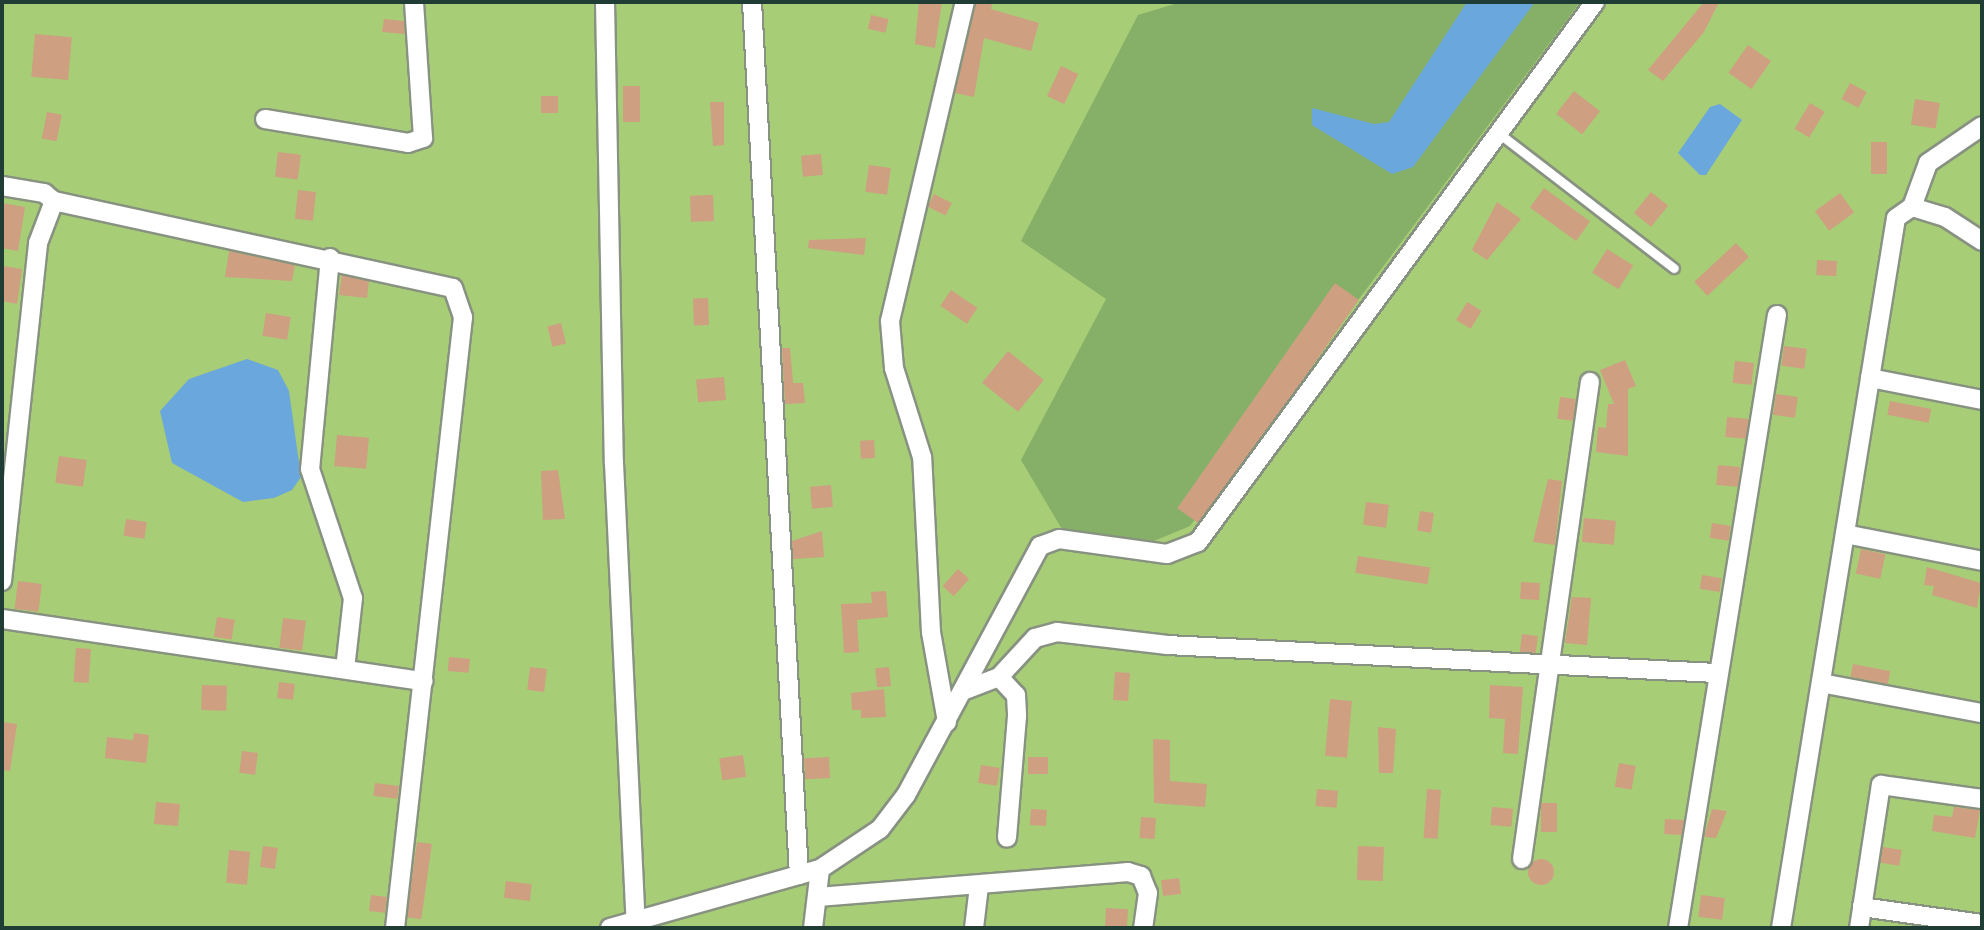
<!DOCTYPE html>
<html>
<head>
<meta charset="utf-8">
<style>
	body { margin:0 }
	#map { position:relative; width:1984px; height:930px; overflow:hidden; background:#f2e6cc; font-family:"Shantell Sans",sans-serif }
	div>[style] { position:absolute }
	.green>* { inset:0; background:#a8cd77; transform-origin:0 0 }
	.forest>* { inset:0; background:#86b068 }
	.water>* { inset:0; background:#6aa7dc }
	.building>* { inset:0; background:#ce9f80; transform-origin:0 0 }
	.round { border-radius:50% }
	.roads { filter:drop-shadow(2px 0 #889280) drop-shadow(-2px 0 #889280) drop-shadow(0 2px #889280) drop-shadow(0 -2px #889280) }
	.service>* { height:9px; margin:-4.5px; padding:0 4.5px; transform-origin:4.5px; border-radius:4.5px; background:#fff }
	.minor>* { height:18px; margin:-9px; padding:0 9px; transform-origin:9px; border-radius:9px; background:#fff }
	span { translate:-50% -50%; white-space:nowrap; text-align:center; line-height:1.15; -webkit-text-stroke:7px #fbf7ec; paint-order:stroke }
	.frame { position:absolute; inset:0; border:4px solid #1f3d34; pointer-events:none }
</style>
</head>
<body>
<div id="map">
	<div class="green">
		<i style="left:2px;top:2px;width:1980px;height:926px"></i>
	</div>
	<div class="forest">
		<i style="clip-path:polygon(1181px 2px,1580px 2px,1190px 526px,1142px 546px,1069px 541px,1021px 460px,1106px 299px,1021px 241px,1138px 15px)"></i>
	</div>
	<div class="water">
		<i style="clip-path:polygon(1467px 2px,1535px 2px,1413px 167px,1392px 174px,1312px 125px,1312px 108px,1374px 124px,1389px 122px)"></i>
		<i style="clip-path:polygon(1720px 104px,1742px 120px,1706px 175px,1700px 175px,1678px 153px,1710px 107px)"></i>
		<i style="clip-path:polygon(247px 359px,278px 370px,289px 391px,301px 477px,292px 490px,274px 498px,243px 502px,172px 463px,160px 411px,189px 379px)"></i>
	</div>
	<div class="building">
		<i style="clip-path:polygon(919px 2px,942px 2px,935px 48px,915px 44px)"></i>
		<i style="clip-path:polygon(976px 2px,993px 2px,991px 9px,1039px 23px,1031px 51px,984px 38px,974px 97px,955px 93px)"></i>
		<i style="clip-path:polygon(1704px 2px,1719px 2px,1704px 32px,1663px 81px,1648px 70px)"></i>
		<i style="left:871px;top:15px;width:18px;height:14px;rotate:13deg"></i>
		<i style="clip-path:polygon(384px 19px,404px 21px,405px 34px,382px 32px)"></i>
		<i style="left:35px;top:34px;width:37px;height:43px;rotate:5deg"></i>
		<i style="left:1748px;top:45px;width:28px;height:34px;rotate:35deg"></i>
		<i style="left:1061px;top:66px;width:19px;height:33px;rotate:25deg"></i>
		<i style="left:1850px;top:83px;width:19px;height:18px;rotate:28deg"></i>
		<i style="left:623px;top:86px;width:17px;height:36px"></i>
		<i style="left:1574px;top:91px;width:33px;height:29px;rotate:38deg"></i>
		<i style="left:541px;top:96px;width:17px;height:17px"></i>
		<i style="left:1915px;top:99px;width:25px;height:26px;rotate:9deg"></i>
		<i style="clip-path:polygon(710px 102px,724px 102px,724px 145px,713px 146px)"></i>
		<i style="left:1810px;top:103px;width:17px;height:30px;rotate:31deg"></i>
		<i style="left:47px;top:112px;width:15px;height:27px;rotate:11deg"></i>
		<i style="left:1871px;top:142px;width:16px;height:32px"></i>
		<i style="left:278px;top:152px;width:23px;height:25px;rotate:7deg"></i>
		<i style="left:821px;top:154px;width:21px;height:20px;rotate:85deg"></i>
		<i style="left:869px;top:165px;width:22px;height:27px;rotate:8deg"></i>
		<i style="left:1544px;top:188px;width:57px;height:24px;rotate:36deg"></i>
		<i style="left:298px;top:190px;width:18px;height:29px;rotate:6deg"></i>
		<i style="left:1651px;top:192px;width:22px;height:27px;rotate:39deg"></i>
		<i style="left:1840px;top:193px;width:24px;height:31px;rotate:54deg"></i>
		<i style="left:934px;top:194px;width:20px;height:14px;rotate:27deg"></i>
		<i style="left:713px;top:195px;width:26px;height:23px;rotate:88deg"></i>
		<i style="clip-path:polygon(1497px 202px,1521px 219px,1487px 260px,1472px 250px)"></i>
		<i style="clip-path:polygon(2px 203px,25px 207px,18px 251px,2px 248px)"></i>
		<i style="clip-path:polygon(866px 238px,864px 255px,808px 248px,809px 240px)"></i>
		<i style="left:1736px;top:243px;width:19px;height:57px;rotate:47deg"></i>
		<i style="left:1607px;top:249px;width:31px;height:28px;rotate:32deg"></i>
		<i style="clip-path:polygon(229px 251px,295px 265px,292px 281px,225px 277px)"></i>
		<i style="left:1817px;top:260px;width:20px;height:15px;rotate:3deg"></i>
		<i style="clip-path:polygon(3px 266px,22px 269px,17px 304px,2px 301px)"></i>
		<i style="clip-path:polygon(342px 275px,369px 281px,367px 298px,339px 295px)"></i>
		<i style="left:1335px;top:283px;width:29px;height:275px;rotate:35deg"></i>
		<i style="left:951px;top:290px;width:32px;height:19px;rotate:34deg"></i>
		<i style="left:708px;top:298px;width:27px;height:15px;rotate:88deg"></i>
		<i style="left:1467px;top:302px;width:17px;height:21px;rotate:31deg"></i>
		<i style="left:266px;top:313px;width:25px;height:23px;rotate:9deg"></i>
		<i style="left:561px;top:323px;width:21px;height:14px;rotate:76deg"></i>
		<i style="left:1784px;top:346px;width:23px;height:20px;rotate:7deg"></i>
		<i style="clip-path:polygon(782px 348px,790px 348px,793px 383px,803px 383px,805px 403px,785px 404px)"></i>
		<i style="left:1008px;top:351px;width:46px;height:41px;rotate:39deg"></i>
		<i style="clip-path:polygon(1625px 360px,1636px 386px,1628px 389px,1628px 456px,1596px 452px,1598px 427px,1606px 428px,1608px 404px,1614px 404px,1600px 370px)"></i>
		<i style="left:1735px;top:361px;width:19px;height:22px;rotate:6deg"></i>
		<i style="left:724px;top:377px;width:23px;height:28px;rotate:85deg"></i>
		<i style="left:1776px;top:394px;width:22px;height:21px;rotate:8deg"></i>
		<i style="left:1560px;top:397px;width:16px;height:22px;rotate:7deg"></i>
		<i style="left:1890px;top:401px;width:42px;height:14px;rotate:11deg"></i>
		<i style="left:1727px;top:417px;width:22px;height:20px;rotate:5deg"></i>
		<i style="left:337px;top:435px;width:32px;height:31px;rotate:5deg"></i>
		<i style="left:874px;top:440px;width:18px;height:14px;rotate:87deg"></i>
		<i style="left:59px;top:456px;width:28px;height:27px;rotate:8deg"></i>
		<i style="left:1718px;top:465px;width:22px;height:20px;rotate:5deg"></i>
		<i style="clip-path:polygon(558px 470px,565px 519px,543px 520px,541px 471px)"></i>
		<i style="clip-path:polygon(1548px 479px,1562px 481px,1555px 545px,1533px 542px)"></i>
		<i style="left:831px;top:485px;width:22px;height:21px;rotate:85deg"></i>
		<i style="left:1366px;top:502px;width:23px;height:23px;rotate:7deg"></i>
		<i style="left:1420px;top:511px;width:14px;height:20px;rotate:8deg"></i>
		<i style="left:1584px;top:518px;width:32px;height:24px;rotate:5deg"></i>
		<i style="left:126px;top:519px;width:21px;height:17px;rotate:8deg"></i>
		<i style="left:1712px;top:523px;width:19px;height:15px;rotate:9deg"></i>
		<i style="clip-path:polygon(822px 531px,824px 557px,793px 559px,792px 541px)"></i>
		<i style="left:1861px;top:549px;width:25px;height:25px;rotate:12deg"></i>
		<i style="left:1358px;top:556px;width:73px;height:17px;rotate:9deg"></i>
		<i style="clip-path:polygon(1927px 567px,1981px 583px,1977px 608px,1932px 595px,1934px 586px,1924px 585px)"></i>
		<i style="left:958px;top:569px;width:15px;height:23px;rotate:42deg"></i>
		<i style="left:1702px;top:575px;width:20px;height:14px;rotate:9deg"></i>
		<i style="left:18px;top:581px;width:24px;height:28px;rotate:7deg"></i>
		<i style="left:1521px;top:582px;width:19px;height:17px;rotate:3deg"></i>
		<i style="clip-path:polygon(886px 591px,888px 617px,857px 620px,859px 652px,844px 653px,841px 604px,872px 603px,871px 592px)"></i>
		<i style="clip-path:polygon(1572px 597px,1591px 598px,1587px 645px,1565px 643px)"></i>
		<i style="left:217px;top:617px;width:18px;height:20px;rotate:9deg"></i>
		<i style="left:283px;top:618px;width:23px;height:30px;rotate:7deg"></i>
		<i style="left:1522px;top:634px;width:16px;height:18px;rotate:7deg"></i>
		<i style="left:76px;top:648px;width:15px;height:34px;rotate:4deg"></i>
		<i style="left:449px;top:657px;width:21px;height:14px;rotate:5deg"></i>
		<i style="left:1853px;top:664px;width:38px;height:13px;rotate:11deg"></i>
		<i style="left:530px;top:667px;width:17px;height:23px;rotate:7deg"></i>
		<i style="left:889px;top:667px;width:19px;height:14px;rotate:84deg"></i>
		<i style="left:1115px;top:672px;width:15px;height:28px;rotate:4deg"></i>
		<i style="left:279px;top:682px;width:16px;height:16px;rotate:7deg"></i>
		<i style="left:202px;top:685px;width:25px;height:25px;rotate:2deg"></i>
		<i style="clip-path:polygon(1490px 685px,1523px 687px,1518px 754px,1503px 753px,1505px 719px,1489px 718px)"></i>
		<i style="clip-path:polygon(884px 689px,886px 717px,861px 718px,861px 710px,852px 710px,851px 693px)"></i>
		<i style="left:1330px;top:699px;width:22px;height:57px;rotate:5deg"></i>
		<i style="clip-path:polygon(2px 722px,17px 724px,10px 771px,2px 770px)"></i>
		<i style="clip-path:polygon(1378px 727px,1396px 729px,1393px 773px,1379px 773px)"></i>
		<i style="clip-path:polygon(134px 733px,149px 735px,146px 763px,105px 758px,107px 737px,133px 740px)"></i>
		<i style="clip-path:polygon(1153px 739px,1170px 740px,1170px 781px,1207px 784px,1205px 807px,1154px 803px)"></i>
		<i style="left:242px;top:751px;width:16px;height:22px;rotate:7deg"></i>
		<i style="left:743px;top:755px;width:22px;height:24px;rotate:82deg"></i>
		<i style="left:829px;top:757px;width:21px;height:25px;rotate:87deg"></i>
		<i style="left:1028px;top:757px;width:20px;height:17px"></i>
		<i style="left:1619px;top:763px;width:17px;height:24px;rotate:10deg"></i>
		<i style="left:981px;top:765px;width:19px;height:18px;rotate:9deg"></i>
		<i style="left:375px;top:783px;width:24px;height:13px;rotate:7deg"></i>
		<i style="left:1317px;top:789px;width:21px;height:17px;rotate:5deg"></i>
		<i style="left:1427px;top:789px;width:14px;height:49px;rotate:4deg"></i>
		<i style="left:156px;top:802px;width:24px;height:22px;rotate:5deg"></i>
		<i style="left:1541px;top:803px;width:16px;height:29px"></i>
		<i style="left:1492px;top:807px;width:21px;height:18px;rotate:5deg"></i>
		<i style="clip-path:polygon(1954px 807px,1980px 810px,1975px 838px,1932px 831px,1934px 815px,1952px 817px)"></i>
		<i style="left:1031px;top:809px;width:16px;height:16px;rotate:4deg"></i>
		<i style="clip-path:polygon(1712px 809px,1727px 811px,1716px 838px,1704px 837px)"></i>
		<i style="left:1141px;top:817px;width:15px;height:21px;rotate:4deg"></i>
		<i style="left:1665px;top:819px;width:19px;height:15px;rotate:3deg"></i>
		<i style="left:417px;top:842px;width:15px;height:76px;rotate:8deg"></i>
		<i style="left:263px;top:846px;width:15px;height:21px;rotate:8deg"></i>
		<i style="left:1358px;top:846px;width:26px;height:34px;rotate:2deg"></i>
		<i style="left:1883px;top:847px;width:19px;height:16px;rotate:9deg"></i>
		<i style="left:229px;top:850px;width:21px;height:33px;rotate:5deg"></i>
		<i class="round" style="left:1528px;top:859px;width:26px;height:26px"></i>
		<i style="left:1179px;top:878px;width:16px;height:18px;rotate:83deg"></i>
		<i style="left:506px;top:881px;width:26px;height:17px;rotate:7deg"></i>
		<i style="left:371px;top:895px;width:16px;height:16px;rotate:7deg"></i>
		<i style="left:1701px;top:895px;width:24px;height:22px;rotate:7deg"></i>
		<i style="left:1106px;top:908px;width:22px;height:20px;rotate:3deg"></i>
	</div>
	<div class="roads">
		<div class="service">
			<i style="left:1501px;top:135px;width:218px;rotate:37.6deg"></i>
		</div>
		<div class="minor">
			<i style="left:605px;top:2px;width:461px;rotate:88.9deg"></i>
			<i style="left:614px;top:463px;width:466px;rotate:87.3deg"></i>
			<i style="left:752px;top:2px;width:874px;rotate:86.92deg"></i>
			<i style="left:265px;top:119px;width:145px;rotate:9.5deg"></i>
			<i style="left:408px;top:143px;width:16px;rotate:-18deg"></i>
			<i style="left:423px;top:138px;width:136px;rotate:-93.8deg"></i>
			<i style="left:2px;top:186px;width:43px;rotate:9.5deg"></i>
			<i style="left:44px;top:193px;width:13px;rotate:39deg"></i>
			<i style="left:1912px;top:207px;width:34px;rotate:17deg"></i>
			<i style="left:1945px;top:217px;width:44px;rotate:33deg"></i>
			<i style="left:330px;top:258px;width:212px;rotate:95.4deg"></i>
			<i style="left:310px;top:469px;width:136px;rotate:71.6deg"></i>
			<i style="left:353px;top:598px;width:71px;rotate:96.4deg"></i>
			<i style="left:1870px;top:378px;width:114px;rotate:11.1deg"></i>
			<i style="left:1845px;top:534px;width:140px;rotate:11.1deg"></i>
			<i style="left:2px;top:581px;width:340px;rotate:-83.9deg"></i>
			<i style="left:38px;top:243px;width:45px;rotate:-69.1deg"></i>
			<i style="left:54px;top:201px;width:408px;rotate:12.3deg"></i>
			<i style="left:453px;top:288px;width:31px;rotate:71deg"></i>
			<i style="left:463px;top:317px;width:615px;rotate:96.35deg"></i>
			<i style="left:2px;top:619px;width:426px;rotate:8.4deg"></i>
			<i style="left:999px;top:677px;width:25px;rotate:47deg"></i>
			<i style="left:1016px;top:695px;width:21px;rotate:87deg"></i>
			<i style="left:1017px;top:716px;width:122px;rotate:94.7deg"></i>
			<i style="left:1821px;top:683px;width:164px;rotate:10.6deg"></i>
			<i style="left:965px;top:690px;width:36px;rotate:-21deg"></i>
			<i style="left:999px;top:677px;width:53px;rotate:-47.3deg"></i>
			<i style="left:1035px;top:638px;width:23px;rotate:-15deg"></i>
			<i style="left:1057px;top:632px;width:111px;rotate:6.7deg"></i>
			<i style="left:1167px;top:645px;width:549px;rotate:2.92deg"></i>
			<i style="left:947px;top:722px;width:91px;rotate:-100.1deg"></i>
			<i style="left:931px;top:632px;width:175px;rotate:-92.9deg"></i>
			<i style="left:922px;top:457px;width:93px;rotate:-107.5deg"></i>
			<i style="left:894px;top:368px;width:47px;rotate:-94.9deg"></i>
			<i style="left:890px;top:321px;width:328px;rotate:-76.8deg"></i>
			<i style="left:1522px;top:859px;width:482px;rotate:-81.9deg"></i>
			<i style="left:818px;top:897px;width:311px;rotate:-4.6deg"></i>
			<i style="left:1128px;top:872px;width:14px;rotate:17deg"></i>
			<i style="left:1141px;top:876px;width:18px;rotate:68deg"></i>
			<i style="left:1148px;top:893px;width:35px;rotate:98deg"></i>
			<i style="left:1862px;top:907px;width:121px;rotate:8.1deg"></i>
			<i style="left:610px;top:928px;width:218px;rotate:-15.7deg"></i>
			<i style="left:820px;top:869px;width:72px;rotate:-33.7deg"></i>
			<i style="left:880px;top:829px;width:43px;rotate:-52.6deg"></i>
			<i style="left:906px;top:795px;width:283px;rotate:-61.7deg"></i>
			<i style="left:1040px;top:546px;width:20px;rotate:-20deg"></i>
			<i style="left:1059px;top:539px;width:109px;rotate:7.9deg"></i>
			<i style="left:1167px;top:554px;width:33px;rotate:-21deg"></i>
			<i style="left:1198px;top:542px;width:670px;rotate:-53.68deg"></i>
			<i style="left:813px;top:928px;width:59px;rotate:-83.2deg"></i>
			<i style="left:974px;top:928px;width:42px;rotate:-83.2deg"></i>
			<i style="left:1678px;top:928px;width:621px;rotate:-80.83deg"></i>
			<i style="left:1781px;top:928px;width:719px;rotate:-80.8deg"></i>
			<i style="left:1896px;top:218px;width:19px;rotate:-35deg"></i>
			<i style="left:1912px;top:207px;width:47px;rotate:-70deg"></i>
			<i style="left:1928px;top:163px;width:65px;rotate:-34.4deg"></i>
			<i style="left:1859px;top:928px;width:145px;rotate:-81.3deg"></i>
			<i style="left:1881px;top:785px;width:102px;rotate:7.9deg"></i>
		</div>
	</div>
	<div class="frame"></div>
</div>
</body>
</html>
